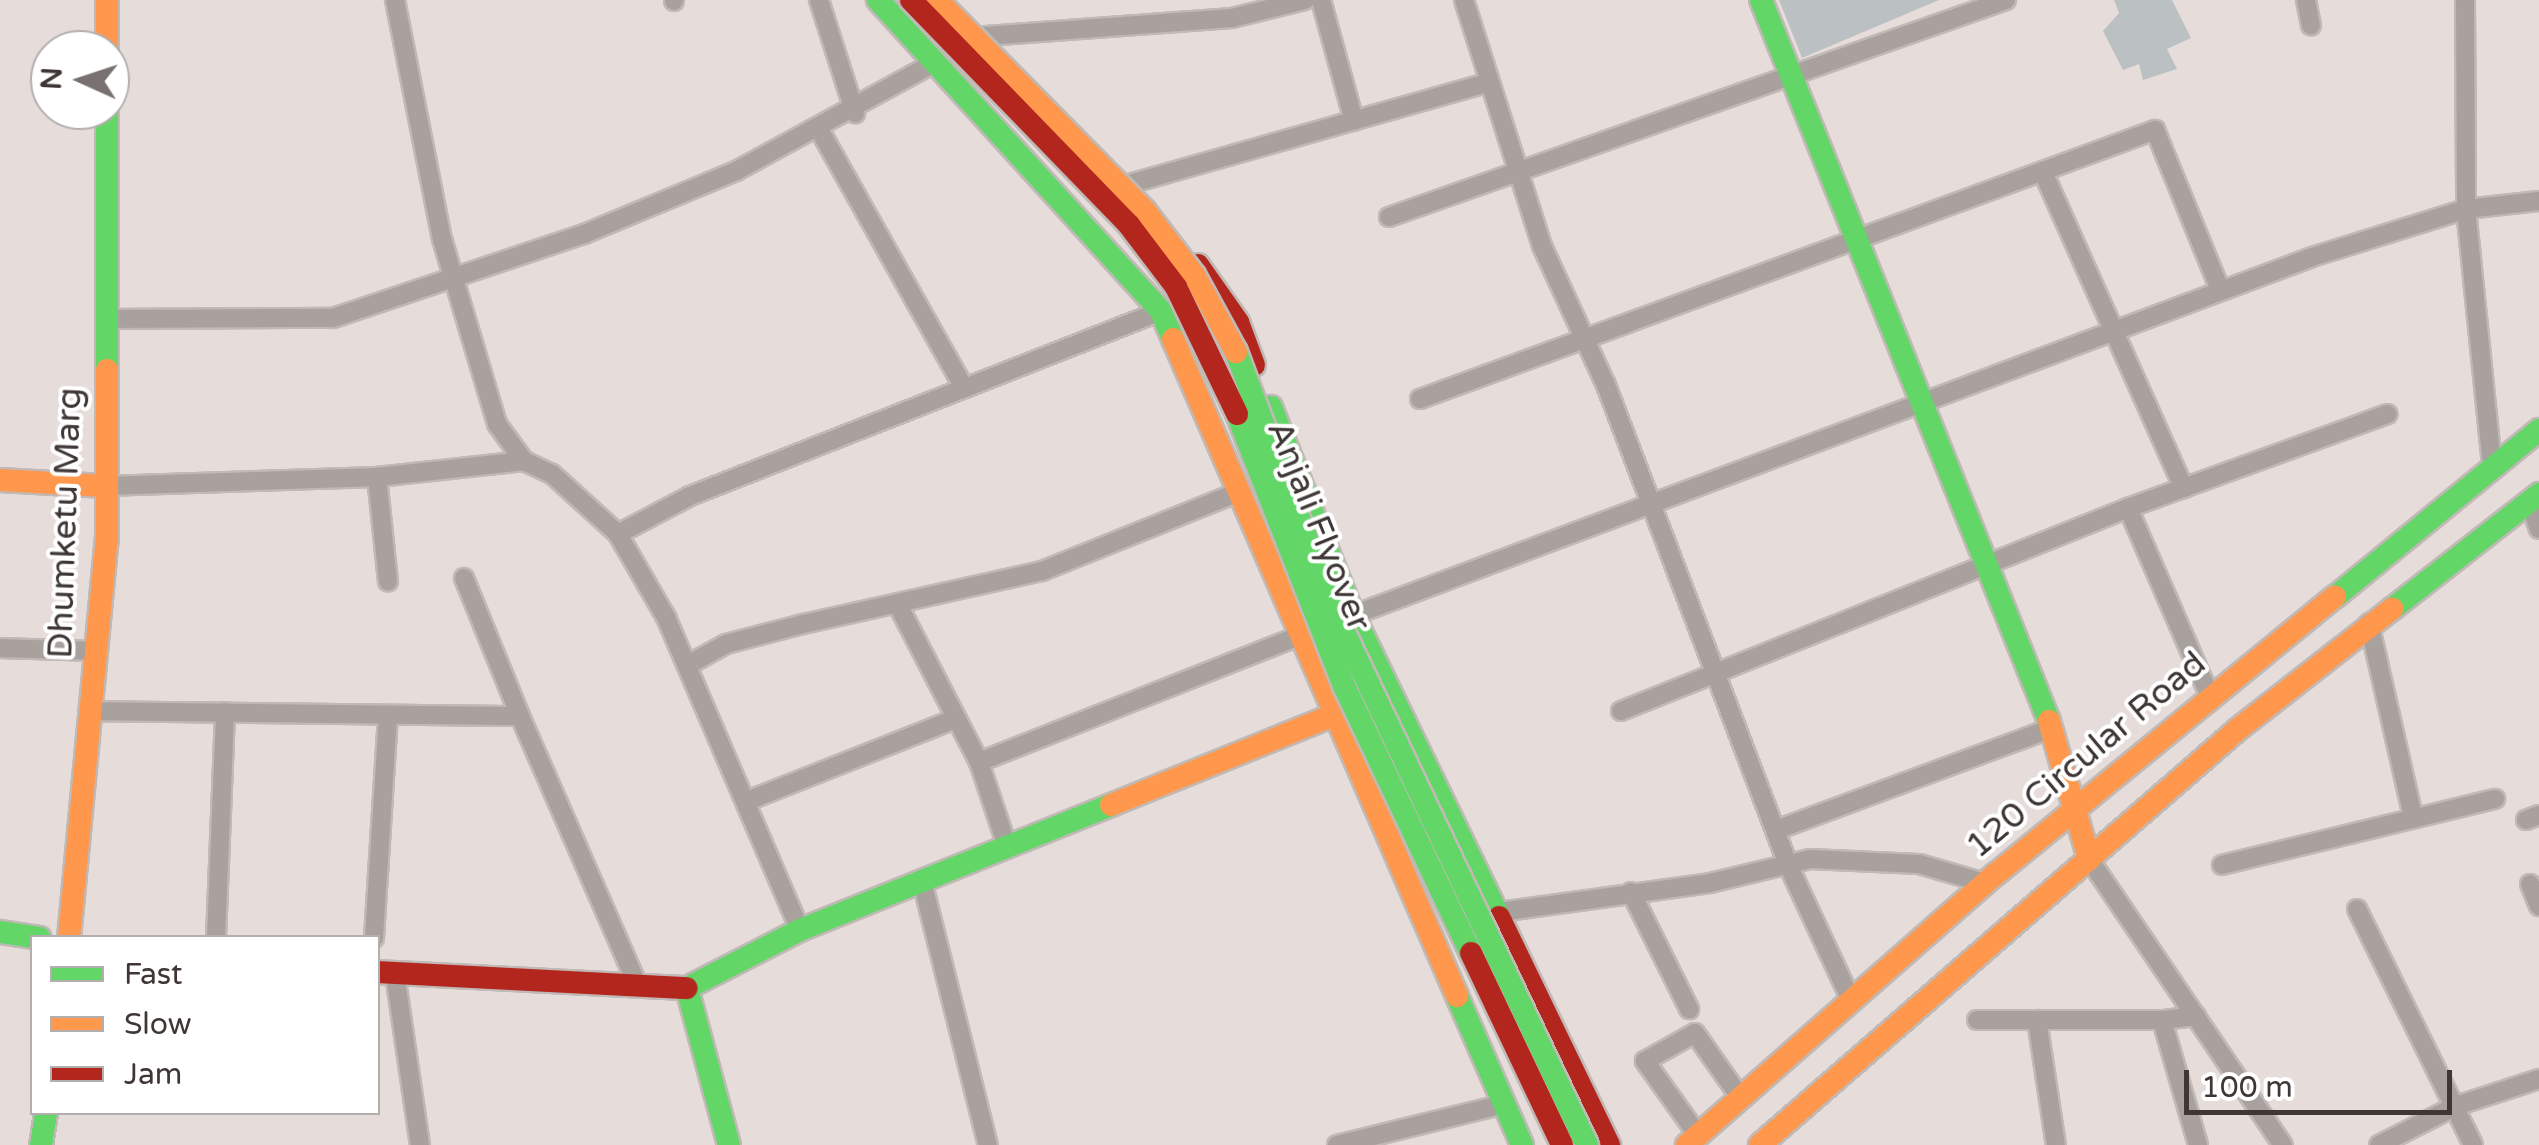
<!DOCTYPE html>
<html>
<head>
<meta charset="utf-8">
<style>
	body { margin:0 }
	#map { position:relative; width:2539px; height:1145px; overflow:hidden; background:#e6ddda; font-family:"Varela Round",sans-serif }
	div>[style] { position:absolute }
	.building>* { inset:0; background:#bbc0c2 }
	.roads { filter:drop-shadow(2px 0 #c0b9b6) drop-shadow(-2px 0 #c0b9b6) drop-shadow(0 2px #c0b9b6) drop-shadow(0 -2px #c0b9b6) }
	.street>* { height:18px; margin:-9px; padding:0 9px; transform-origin:9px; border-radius:9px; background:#a8a19e }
	.fast>* { height:22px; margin:-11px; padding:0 11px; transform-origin:11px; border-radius:11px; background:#63d668 }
	.slow>* { height:22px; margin:-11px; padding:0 11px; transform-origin:11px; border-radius:11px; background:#ff974d }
	.jam>* { height:22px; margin:-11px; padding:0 11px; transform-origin:11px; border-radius:11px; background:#b3261e }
	.bridges { filter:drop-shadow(2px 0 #c0b9b6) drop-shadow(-2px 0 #c0b9b6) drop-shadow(0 2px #c0b9b6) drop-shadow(0 -2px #c0b9b6) }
	.fast-bridge>* { height:22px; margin:-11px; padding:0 11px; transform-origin:11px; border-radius:11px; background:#63d668 }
	.slow-bridge>* { height:22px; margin:-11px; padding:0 11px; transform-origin:11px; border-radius:11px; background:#ff974d }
	.jam-bridge>* { height:22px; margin:-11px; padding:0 11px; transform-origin:11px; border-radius:11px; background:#b3261e }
	span { translate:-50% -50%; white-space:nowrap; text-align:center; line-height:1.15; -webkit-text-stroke:8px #fff; paint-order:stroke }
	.street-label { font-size:35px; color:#3e3735 }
	.legend { position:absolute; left:30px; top:935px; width:350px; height:180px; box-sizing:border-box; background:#fff; border:2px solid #b2afae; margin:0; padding:12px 18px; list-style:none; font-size:30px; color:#3e3735 }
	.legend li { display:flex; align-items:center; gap:20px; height:50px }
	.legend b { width:50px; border:2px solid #b2afae }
	.north { position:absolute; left:30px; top:30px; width:100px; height:100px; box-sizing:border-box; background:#fff; border:2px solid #b2afae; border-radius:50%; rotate:273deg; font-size:28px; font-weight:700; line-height:40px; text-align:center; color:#3e3735 }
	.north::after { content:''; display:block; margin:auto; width:35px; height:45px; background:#79716f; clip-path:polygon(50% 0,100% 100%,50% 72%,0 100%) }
	.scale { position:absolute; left:2184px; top:1070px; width:268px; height:45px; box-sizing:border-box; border:5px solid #3e3735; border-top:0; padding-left:12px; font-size:30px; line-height:35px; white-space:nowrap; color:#3e3735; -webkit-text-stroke:8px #fff; paint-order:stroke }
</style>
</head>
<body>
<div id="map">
	<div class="building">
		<i style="clip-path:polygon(1779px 0,1939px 0,1802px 58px)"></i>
		<i style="clip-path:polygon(2114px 0,2172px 0,2191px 38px,2167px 49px,2177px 69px,2143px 80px,2139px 64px,2123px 70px,2103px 31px,2119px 13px)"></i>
	</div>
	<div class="roads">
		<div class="street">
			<i style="left:395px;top:0;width:244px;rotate:78.9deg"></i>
			<i style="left:442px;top:239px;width:193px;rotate:73.4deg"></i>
			<i style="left:497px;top:424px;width:46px;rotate:53.9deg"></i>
			<i style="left:524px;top:461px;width:31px;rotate:25deg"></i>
			<i style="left:552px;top:474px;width:89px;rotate:42.3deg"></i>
			<i style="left:674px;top:0;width:1px;rotate:90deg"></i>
			<i style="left:819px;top:0;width:119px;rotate:72.3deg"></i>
			<i style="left:1321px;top:0;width:125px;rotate:74.7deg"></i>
			<i style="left:1464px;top:0;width:258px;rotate:72.4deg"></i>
			<i style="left:1542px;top:246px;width:153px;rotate:65.3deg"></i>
			<i style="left:1606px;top:385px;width:516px;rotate:69.21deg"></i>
			<i style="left:1789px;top:867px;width:147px;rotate:65deg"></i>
			<i style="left:2306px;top:0;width:26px;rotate:79deg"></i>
			<i style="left:2465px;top:0;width:209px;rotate:89.7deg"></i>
			<i style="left:2466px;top:209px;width:259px;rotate:84.2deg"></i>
			<i style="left:986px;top:36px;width:247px;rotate:-4.2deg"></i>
			<i style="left:1232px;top:18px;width:75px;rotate:-13.9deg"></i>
			<i style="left:820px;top:131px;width:295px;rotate:60.7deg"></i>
			<i style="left:2043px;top:172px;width:346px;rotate:66deg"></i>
			<i style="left:1133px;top:183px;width:370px;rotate:-15.8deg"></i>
			<i style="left:1389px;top:217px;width:654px;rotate:-19.38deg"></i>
			<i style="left:106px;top:319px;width:227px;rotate:-0.3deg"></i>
			<i style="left:333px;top:318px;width:265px;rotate:-18.5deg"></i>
			<i style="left:584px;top:234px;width:165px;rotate:-22.5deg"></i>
			<i style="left:736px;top:171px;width:223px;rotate:-28.6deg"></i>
			<i style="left:1420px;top:399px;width:783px;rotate:-20.1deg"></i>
			<i style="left:2155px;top:130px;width:172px;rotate:67.8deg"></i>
			<i style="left:377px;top:477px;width:105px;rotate:84deg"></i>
			<i style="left:105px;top:486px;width:272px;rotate:-1.9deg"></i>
			<i style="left:377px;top:477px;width:148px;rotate:-6.2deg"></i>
			<i style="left:2530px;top:502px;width:28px;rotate:72deg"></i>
			<i style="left:2128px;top:508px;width:206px;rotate:66.5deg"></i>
			<i style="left:464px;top:578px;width:149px;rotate:67.9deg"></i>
			<i style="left:899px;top:607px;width:174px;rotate:62.7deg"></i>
			<i style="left:1343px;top:619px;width:1034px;rotate:-20.48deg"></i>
			<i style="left:2312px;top:257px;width:161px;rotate:-17.3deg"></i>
			<i style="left:2466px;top:209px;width:73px;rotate:-6.3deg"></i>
			<i style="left:2369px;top:623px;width:199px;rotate:77.2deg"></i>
			<i style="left:0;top:648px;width:96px;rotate:1.8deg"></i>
			<i style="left:688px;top:665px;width:43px;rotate:-28.9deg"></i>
			<i style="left:726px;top:644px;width:80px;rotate:-14.6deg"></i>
			<i style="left:803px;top:624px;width:245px;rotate:-12.5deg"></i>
			<i style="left:1042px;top:571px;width:212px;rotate:-21.9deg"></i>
			<i style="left:90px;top:711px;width:430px;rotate:0.7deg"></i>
			<i style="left:520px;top:716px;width:295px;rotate:66.4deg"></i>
			<i style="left:1621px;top:711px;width:546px;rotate:-21.82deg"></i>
			<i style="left:2128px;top:508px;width:276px;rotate:-19.9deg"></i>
			<i style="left:747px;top:801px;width:221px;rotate:-21.5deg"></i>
			<i style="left:2526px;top:820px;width:14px;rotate:-21deg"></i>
			<i style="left:1779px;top:829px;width:291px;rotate:-20.3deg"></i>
			<i style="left:1007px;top:846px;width:89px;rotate:-108.4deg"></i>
			<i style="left:979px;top:762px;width:355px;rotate:-21.5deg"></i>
			<i style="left:2089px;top:859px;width:346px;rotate:55.9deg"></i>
			<i style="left:2222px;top:865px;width:281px;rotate:-13.6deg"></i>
			<i style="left:922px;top:881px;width:272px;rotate:76deg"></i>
			<i style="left:2530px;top:884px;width:24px;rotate:68deg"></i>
			<i style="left:1631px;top:892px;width:131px;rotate:63.6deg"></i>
			<i style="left:2357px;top:909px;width:263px;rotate:63.8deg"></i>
			<i style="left:1492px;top:913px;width:220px;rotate:-7.8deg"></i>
			<i style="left:1710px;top:883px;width:103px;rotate:-13.5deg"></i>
			<i style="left:1810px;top:859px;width:109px;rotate:2.6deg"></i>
			<i style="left:1919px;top:864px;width:69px;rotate:16.1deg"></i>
			<i style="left:800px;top:930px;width:338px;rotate:-113.2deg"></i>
			<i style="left:667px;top:619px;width:98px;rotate:-120deg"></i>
			<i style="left:618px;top:534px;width:81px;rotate:-27.8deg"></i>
			<i style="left:690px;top:496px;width:506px;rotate:-21.44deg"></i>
			<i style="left:216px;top:938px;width:226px;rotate:-87.7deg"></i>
			<i style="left:374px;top:938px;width:223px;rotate:-86.4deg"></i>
			<i style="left:395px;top:974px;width:173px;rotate:81.7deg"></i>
			<i style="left:2196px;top:1016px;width:34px;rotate:173deg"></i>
			<i style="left:2162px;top:1020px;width:130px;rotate:73.9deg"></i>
			<i style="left:1977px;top:1020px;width:185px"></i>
			<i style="left:2037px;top:1020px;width:126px;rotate:81.4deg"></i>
			<i style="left:1697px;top:1134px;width:90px;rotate:-125.5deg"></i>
			<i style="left:1645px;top:1061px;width:57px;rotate:-29.2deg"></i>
			<i style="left:1695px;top:1033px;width:78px;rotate:54.9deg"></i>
			<i style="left:1337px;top:1145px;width:168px;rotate:-13.8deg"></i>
			<i style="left:2379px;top:1145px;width:86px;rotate:-26.9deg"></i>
			<i style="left:2456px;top:1106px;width:87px;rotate:-18deg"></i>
		</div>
		<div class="fast">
			<i style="left:878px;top:0;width:420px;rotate:47.7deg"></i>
			<i style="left:1161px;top:311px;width:30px;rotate:67deg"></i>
			<i style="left:1761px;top:0;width:776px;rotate:68.23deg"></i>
			<i style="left:107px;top:110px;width:260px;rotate:90deg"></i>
			<i style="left:1271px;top:407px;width:224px;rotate:68.5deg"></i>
			<i style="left:1353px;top:615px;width:335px;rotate:64.2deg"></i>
			<i style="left:2335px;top:597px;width:264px;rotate:-39.3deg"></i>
			<i style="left:2392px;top:609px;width:187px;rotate:-38deg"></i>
			<i style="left:0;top:932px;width:40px;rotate:8.5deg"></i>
			<i style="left:1457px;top:996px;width:163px;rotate:66.4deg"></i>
			<i style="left:41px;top:1145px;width:33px;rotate:-81deg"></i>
			<i style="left:729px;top:1145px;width:163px;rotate:-105deg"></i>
			<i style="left:687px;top:988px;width:127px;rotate:-27.2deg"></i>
			<i style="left:800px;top:930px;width:335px;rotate:-21.9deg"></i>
		</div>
		<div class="slow">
			<i style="left:107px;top:0;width:50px;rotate:90deg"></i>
			<i style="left:1173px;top:339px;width:716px;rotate:66.62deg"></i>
			<i style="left:0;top:480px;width:105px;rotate:3.3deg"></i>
			<i style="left:2049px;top:721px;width:144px;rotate:73.8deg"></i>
			<i style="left:1111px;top:805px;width:240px;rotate:-22deg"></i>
			<i style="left:69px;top:938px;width:401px;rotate:-84.6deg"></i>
			<i style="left:107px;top:539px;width:169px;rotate:-90deg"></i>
			<i style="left:1687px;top:1145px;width:411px;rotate:-41.3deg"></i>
			<i style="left:1996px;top:874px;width:438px;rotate:-39.3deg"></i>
			<i style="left:1760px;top:1145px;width:632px;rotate:-41.02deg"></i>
			<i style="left:2237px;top:730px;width:197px;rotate:-38deg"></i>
		</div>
		<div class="jam">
			<i style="left:1198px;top:265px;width:70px;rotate:54.9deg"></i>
			<i style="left:1238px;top:322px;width:46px;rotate:69.6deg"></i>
			<i style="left:1499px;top:917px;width:253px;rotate:64.2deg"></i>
			<i style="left:378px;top:972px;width:309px;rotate:3deg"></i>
		</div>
	</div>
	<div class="bridges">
		<div class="fast-bridge">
			<i style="left:1236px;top:352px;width:277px;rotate:69.3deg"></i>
			<i style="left:1334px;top:611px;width:591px;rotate:64.65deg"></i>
			<i style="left:1237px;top:414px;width:292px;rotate:68.5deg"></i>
			<i style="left:1344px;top:686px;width:296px;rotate:64.6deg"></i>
		</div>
		<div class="slow-bridge">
			<i style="left:937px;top:0;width:296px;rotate:45.4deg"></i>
			<i style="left:1145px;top:211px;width:81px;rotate:52.6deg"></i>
			<i style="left:1194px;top:275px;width:88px;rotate:61.4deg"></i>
		</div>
		<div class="jam-bridge">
			<i style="left:911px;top:0;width:313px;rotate:45.9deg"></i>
			<i style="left:1129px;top:225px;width:78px;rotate:52.8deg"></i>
			<i style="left:1176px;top:287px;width:141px;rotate:64.3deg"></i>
			<i style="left:1471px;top:953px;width:212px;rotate:64.6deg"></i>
		</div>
	</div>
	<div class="street-label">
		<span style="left:65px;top:523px;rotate:-88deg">Dhumketu Marg</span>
		<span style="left:1319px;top:526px;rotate:68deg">Anjali Flyover</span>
		<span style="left:2086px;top:755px;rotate:-40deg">120 Circular Road</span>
	</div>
	<ul class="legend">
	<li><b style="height:12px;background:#63d668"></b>Fast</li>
	<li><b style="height:12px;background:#ff974d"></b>Slow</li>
	<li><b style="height:12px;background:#b3261e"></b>Jam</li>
	</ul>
	<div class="north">N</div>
	<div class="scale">100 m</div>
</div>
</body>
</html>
